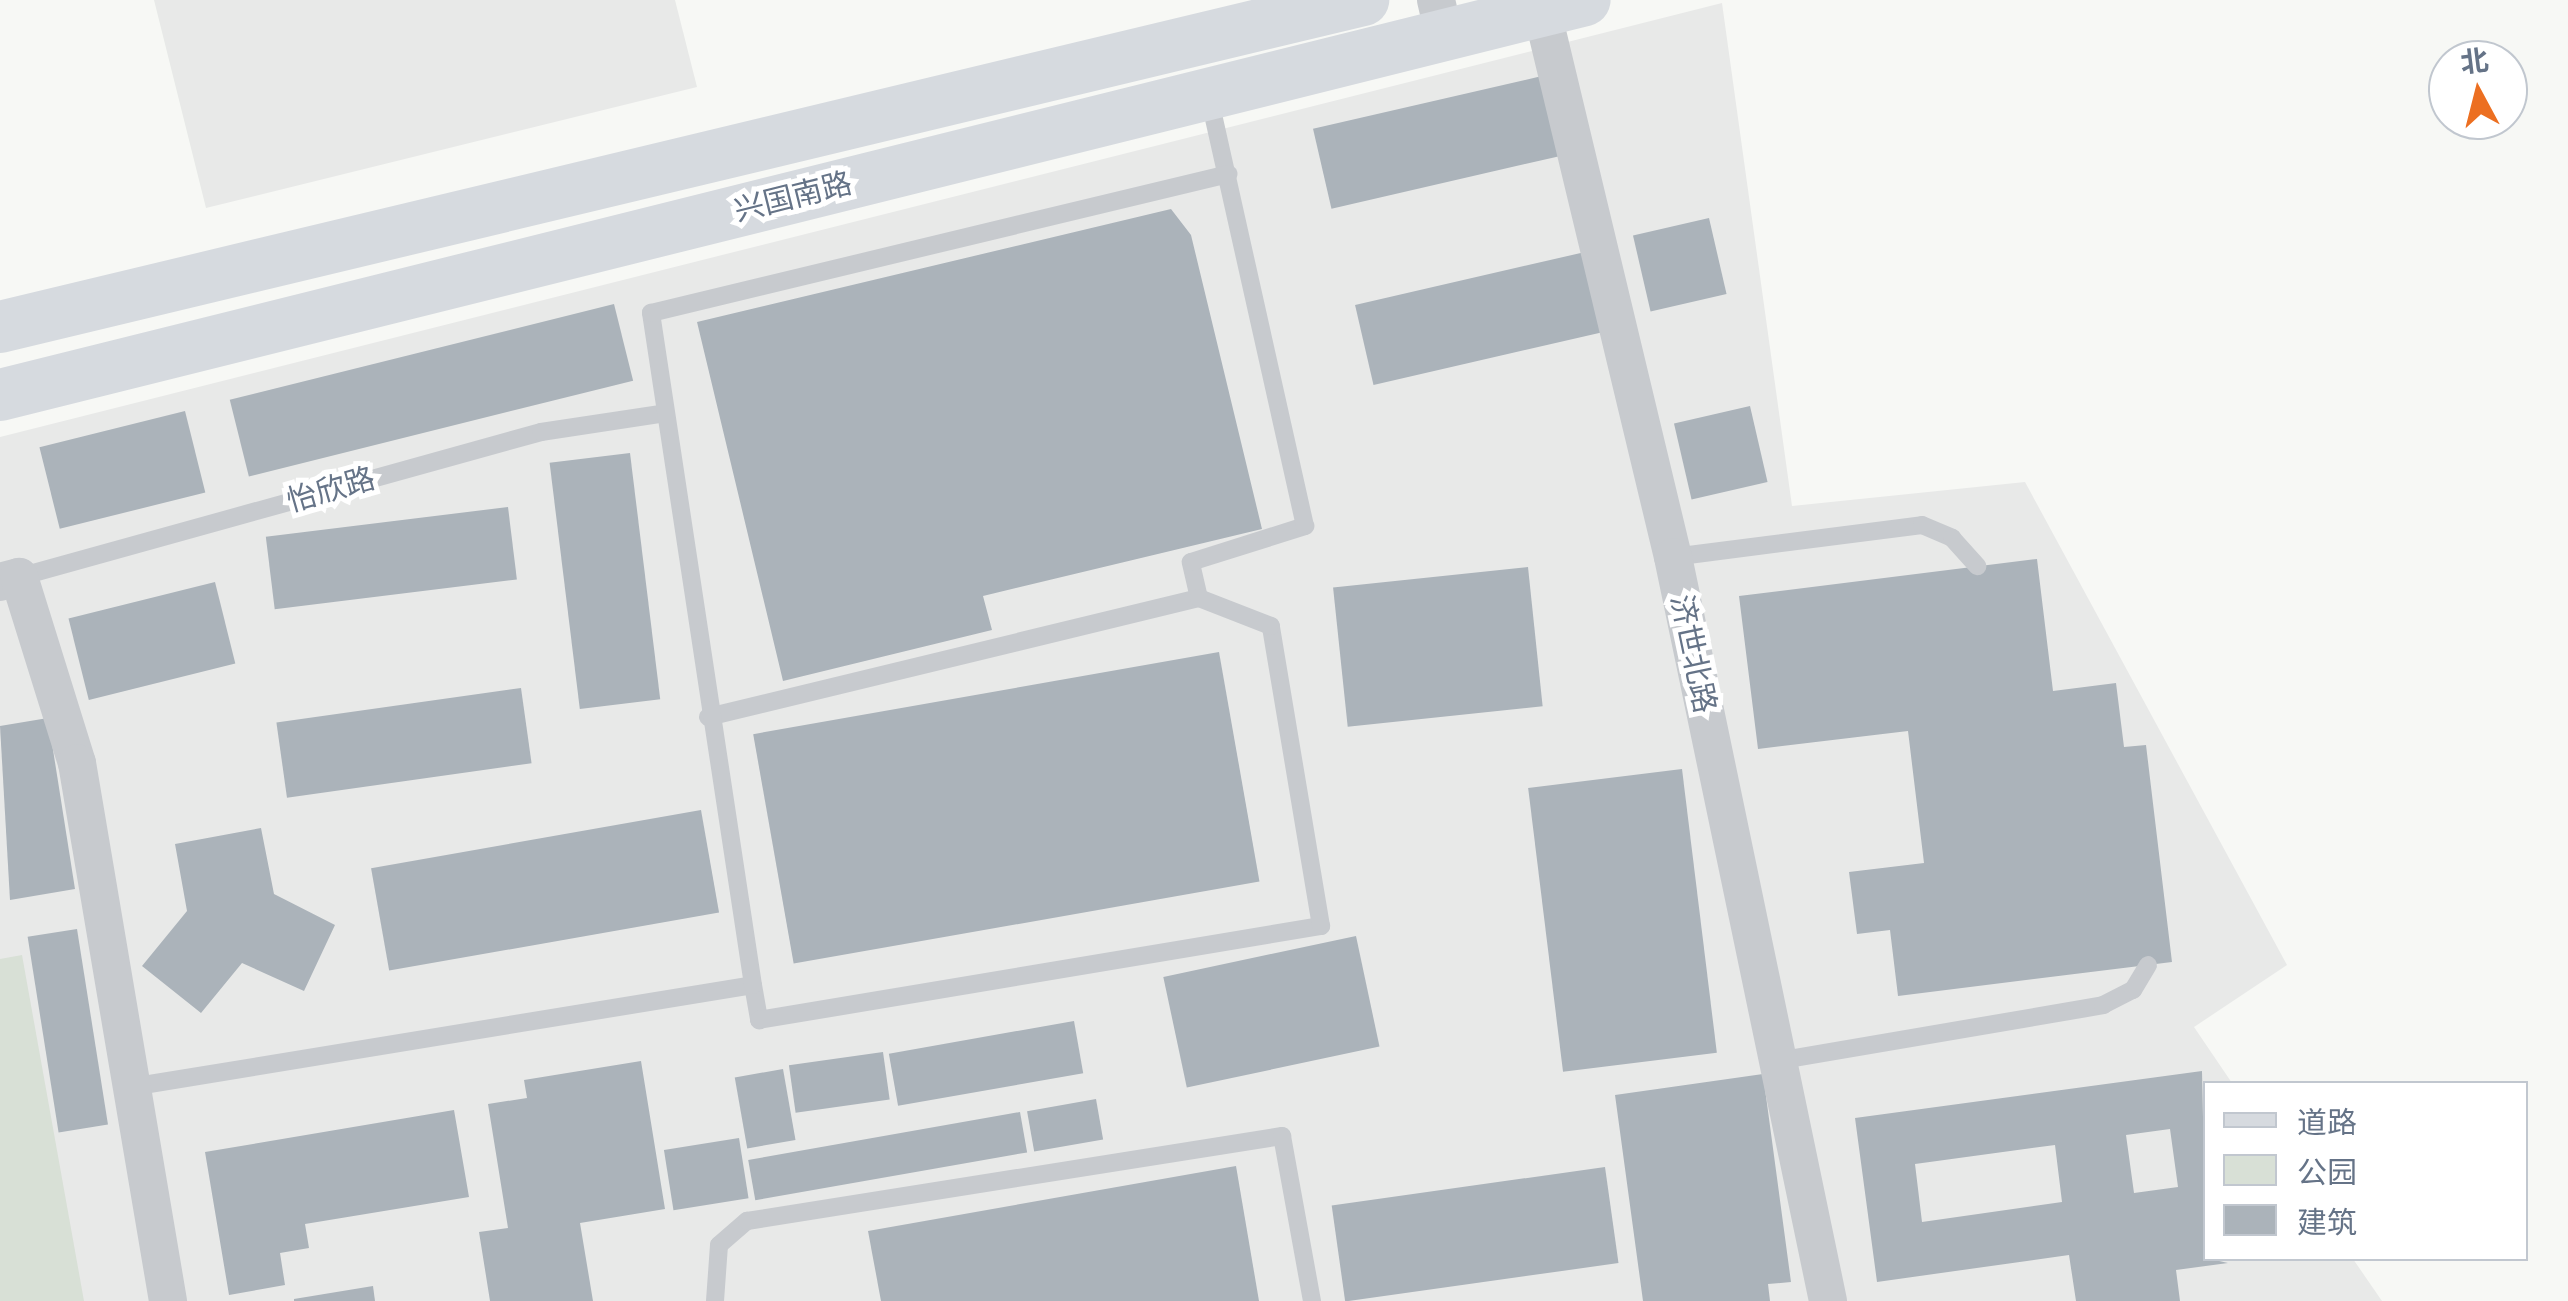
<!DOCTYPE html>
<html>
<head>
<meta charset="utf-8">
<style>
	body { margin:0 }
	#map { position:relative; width:2568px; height:1301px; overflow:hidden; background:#f7f8f5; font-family:Karla,"Noto Sans SC",sans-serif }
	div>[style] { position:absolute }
	.built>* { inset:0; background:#e8e9e8 }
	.green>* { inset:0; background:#d8e0d6 }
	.building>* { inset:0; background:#abb3ba; transform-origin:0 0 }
	.service>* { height:18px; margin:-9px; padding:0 9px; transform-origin:9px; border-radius:9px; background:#c7cace }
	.minor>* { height:38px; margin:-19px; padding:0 19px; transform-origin:19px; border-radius:19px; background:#c7cace }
	.secondary>* { height:52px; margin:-26px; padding:0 26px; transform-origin:26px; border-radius:26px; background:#d6dadf }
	span { translate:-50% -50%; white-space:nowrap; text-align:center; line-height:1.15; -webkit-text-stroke:10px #fff; paint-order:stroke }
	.street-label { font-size:30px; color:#657387 }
	.legend { position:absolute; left:2203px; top:1081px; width:325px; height:180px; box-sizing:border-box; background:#fff; border:2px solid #c1c7cf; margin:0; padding:12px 18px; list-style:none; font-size:30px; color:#657387 }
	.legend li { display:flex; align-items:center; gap:20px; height:50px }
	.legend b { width:50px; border:2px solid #c1c7cf }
	.north { position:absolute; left:2428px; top:40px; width:100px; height:100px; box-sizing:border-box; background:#fff; border:2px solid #c1c7cf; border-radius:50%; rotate:353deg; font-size:28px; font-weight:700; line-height:40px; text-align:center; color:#657387 }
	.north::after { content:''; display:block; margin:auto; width:35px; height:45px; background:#ec6f21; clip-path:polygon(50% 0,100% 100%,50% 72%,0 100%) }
</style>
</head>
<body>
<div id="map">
	<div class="built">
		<i style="clip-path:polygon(154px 0,675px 0,697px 87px,206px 208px)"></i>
		<i style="clip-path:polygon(1722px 3px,1792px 506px,2025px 482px,2287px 965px,2194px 1027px,2232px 1083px,2206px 1084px,2206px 1258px,2353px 1259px,2382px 1301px,0 1301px,0 437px)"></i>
	</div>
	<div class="green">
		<i style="clip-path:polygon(22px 955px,84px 1301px,0 1301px,0 959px)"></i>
	</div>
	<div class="building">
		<i style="left:1542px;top:76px;width:82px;height:235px;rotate:77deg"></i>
		<i style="clip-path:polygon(1171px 209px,1191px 235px,1262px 529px,983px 596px,992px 630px,783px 681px,697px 322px)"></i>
		<i style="left:1709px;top:218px;width:78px;height:78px;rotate:77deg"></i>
		<i style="left:1585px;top:252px;width:82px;height:236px;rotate:77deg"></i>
		<i style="left:614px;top:304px;width:79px;height:396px;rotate:76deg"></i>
		<i style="left:1750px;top:406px;width:78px;height:78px;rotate:77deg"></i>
		<i style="left:185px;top:411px;width:84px;height:150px;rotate:76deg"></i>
		<i style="left:630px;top:453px;width:248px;height:81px;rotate:83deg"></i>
		<i style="left:508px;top:507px;width:73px;height:244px;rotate:83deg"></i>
		<i style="clip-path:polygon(2037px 559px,2053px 691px,2116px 683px,2124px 747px,2146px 745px,2172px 962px,1898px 996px,1890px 930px,1857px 934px,1849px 872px,1924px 863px,1908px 731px,1758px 749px,1739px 596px)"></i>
		<i style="left:1528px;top:567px;width:140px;height:196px;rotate:84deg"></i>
		<i style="left:215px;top:582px;width:84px;height:151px;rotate:76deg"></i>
		<i style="left:1219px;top:652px;width:233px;height:473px;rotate:80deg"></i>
		<i style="left:521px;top:688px;width:76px;height:247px;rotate:82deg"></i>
		<i style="clip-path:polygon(48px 718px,75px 889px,10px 900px,0 726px)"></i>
		<i style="left:1682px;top:769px;width:286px;height:155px;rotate:83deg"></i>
		<i style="left:701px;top:810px;width:104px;height:335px;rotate:80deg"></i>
		<i style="clip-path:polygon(261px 828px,274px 894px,335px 925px,304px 991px,242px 963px,201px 1013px,142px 966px,187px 911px,175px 844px)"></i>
		<i style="left:77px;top:929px;width:198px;height:50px;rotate:81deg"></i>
		<i style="left:1356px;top:936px;width:113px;height:197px;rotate:78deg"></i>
		<i style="left:1074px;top:1021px;width:53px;height:188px;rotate:80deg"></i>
		<i style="left:883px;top:1052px;width:48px;height:95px;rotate:82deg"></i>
		<i style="clip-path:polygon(641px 1061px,665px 1209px,580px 1223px,593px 1301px,490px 1301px,479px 1232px,508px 1228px,488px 1104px,527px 1098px,524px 1080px)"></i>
		<i style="left:783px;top:1069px;width:72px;height:49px;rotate:80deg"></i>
		<i style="clip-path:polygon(evenodd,2202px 1071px,2206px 1258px,2228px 1263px,2176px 1270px,2180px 1301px,2076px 1301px,2069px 1255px,1877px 1282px,1855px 1118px,2202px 1071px,2170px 1129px,2178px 1187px,2134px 1193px,2126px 1135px,2170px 1129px,2202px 1071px,2055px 1145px,2062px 1202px,1922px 1222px,1915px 1164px,2055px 1145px)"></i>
		<i style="clip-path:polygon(1763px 1074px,1791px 1282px,1768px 1284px,1770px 1301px,1643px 1301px,1615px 1095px)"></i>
		<i style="left:1096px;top:1099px;width:41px;height:70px;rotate:80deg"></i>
		<i style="clip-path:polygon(454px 1110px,469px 1197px,305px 1224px,309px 1248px,280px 1253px,285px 1285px,229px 1295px,205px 1152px)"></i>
		<i style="left:1020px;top:1112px;width:41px;height:276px;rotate:80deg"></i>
		<i style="left:739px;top:1138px;width:61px;height:76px;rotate:81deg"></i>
		<i style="clip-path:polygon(1236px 1166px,1259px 1301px,881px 1301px,868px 1231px)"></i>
		<i style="left:1605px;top:1167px;width:97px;height:276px;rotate:82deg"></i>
		<i style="clip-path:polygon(373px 1286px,375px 1301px,294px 1301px,294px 1299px)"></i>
	</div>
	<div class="service">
		<i style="left:1673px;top:557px;width:251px;rotate:-7.3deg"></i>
		<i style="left:1922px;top:525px;width:33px;rotate:23deg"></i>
		<i style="left:1952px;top:538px;width:38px;rotate:48deg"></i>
		<i style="left:19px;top:577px;width:542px;rotate:-15.52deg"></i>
		<i style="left:541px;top:432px;width:126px;rotate:-8.6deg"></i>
		<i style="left:708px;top:717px;width:505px;rotate:-13.62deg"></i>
		<i style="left:1199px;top:598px;width:37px;rotate:-103deg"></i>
		<i style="left:1191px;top:562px;width:120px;rotate:-17.5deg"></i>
		<i style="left:1305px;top:526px;width:436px;rotate:-102.6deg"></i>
		<i style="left:753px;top:985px;width:36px;rotate:80deg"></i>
		<i style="left:759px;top:1020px;width:570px;rotate:-9.5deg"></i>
		<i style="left:1321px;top:926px;width:304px;rotate:-99.5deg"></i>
		<i style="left:1271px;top:626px;width:77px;rotate:-158.7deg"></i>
		<i style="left:1777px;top:1061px;width:331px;rotate:-9.7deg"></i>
		<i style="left:2103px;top:1005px;width:34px;rotate:-27deg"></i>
		<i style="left:2133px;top:990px;width:29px;rotate:-59deg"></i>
		<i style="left:131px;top:1087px;width:630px;rotate:-9.31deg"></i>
		<i style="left:753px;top:985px;width:680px;rotate:-98.63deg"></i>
		<i style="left:651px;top:313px;width:594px;rotate:-13.54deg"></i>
		<i style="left:715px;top:1301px;width:56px;rotate:-85.9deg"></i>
		<i style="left:719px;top:1245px;width:37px;rotate:-41deg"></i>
		<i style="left:747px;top:1221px;width:542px;rotate:-9.03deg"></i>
		<i style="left:1282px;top:1136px;width:168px;rotate:79.7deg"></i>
	</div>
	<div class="minor">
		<i style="left:1436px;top:0;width:36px;rotate:77deg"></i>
		<i style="left:1542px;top:11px;width:561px;rotate:76.51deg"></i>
		<i style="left:1673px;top:557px;width:760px;rotate:78.23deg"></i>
		<i style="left:0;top:582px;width:20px;rotate:-15deg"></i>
		<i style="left:19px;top:577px;width:195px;rotate:72.7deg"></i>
		<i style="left:77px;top:763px;width:546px;rotate:80.4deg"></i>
	</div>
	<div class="secondary">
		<i style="left:0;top:327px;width:1402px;rotate:-13.49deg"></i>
		<i style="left:0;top:395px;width:1633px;rotate:-13.99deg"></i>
	</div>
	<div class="street-label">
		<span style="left:793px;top:197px;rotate:-14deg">兴国南路</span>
		<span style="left:331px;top:490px;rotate:-16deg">怡欣路</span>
		<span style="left:1693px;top:654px;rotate:78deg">济世北路</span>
	</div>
	<ul class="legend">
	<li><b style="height:12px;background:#d6dadf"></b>道路</li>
	<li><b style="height:28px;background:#d8e0d6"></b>公园</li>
	<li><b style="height:28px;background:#abb3ba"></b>建筑</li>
	</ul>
	<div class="north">北</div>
</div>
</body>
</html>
